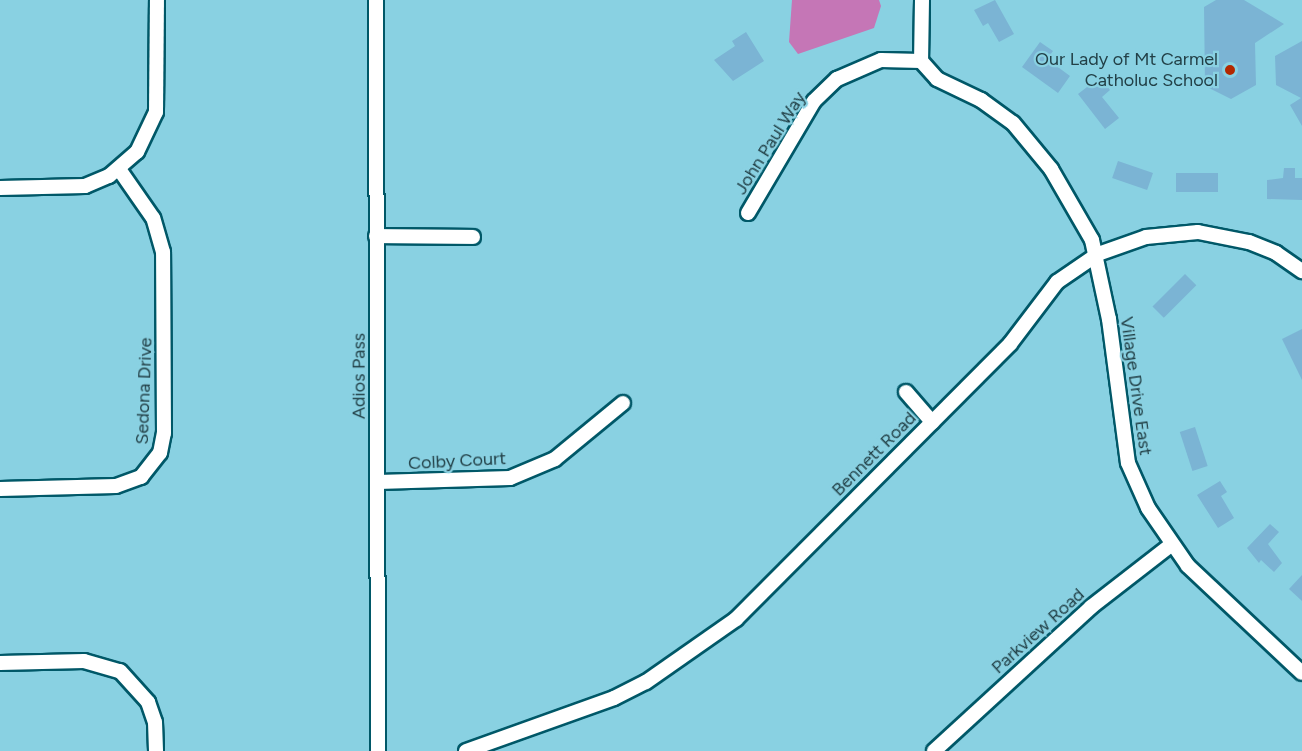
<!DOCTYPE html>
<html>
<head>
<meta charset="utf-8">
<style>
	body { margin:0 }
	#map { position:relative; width:1302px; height:751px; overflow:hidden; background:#89d1e2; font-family:Figtree,sans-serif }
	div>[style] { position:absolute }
	.water>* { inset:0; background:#c576b6 }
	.building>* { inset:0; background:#7bb4d4; transform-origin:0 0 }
	.roads { filter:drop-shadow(2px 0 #005868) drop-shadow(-2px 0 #005868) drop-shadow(0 2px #005868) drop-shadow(0 -2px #005868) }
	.minor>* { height:14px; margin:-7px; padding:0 7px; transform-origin:7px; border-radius:7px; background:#fff }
	.dots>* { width:16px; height:16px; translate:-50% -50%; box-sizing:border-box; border:3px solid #89d1e2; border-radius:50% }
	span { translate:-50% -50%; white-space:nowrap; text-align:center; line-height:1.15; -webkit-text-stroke:4.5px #89d1e2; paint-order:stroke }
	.poi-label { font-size:18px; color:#224047 }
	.right { translate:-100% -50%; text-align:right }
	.street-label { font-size:18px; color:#224047 }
</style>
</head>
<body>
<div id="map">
	<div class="water">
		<i style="clip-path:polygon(792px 0,879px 0,881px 6px,874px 28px,798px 54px,789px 42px)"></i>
	</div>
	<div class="building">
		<i style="clip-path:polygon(995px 0,1014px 34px,999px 42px,988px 23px,983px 26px,974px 10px)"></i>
		<i style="clip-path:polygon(1216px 0,1244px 0,1284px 24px,1255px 43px,1256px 85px,1231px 99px,1205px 86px,1204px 7px)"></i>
		<i style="clip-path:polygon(746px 32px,764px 61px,733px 81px,714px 60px,735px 46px,732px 41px)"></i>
		<i style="clip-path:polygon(1302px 41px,1302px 126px,1290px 105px,1301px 98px,1276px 85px,1275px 56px)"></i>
		<i style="clip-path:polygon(1040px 42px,1053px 51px,1047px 59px,1070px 76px,1058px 93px,1022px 67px)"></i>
		<i style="clip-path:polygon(1100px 77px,1110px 90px,1102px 97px,1119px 118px,1105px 129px,1078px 94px)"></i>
		<i style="left:1118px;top:161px;width:37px;height:18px;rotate:19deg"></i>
		<i style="clip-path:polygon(1284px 168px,1295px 168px,1295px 178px,1302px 178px,1302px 200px,1267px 199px,1267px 180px,1283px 178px)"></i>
		<i style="left:1176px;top:173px;width:42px;height:19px"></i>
		<i style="left:1185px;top:274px;width:16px;height:46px;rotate:45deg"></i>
		<i style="clip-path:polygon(1302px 329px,1302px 380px,1282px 339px)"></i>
		<i style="left:1195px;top:427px;width:41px;height:16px;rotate:72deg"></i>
		<i style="clip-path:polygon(1220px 481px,1227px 492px,1221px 496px,1234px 518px,1218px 528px,1197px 495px)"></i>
		<i style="clip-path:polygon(1270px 524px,1279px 532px,1268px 544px,1282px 563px,1274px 572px,1261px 560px,1259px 563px,1247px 548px)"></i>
		<i style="clip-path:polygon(1302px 575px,1302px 601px,1289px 589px)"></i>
	</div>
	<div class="roads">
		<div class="minor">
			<i style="left:376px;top:0;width:751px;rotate:89.85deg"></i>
			<i style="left:922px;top:0;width:61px;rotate:90.9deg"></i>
			<i style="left:921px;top:61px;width:24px;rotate:48deg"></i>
			<i style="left:937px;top:79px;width:49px;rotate:25.5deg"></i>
			<i style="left:981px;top:100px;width:39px;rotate:36deg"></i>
			<i style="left:1013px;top:123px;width:60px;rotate:50.4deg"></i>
			<i style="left:1051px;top:169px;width:82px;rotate:60deg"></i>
			<i style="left:1092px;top:240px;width:81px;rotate:77.9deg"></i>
			<i style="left:1109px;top:319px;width:145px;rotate:82.5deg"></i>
			<i style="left:1128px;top:463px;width:49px;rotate:66deg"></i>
			<i style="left:1148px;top:508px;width:70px;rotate:55.4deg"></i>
			<i style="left:1188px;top:566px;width:156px;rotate:43.2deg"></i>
			<i style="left:0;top:188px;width:85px;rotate:-1.3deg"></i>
			<i style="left:85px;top:186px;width:26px;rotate:-23deg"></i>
			<i style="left:109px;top:176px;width:37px;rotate:-41deg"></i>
			<i style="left:137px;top:152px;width:44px;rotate:-64.6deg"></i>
			<i style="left:156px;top:112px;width:112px;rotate:-89.5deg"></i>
			<i style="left:748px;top:213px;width:130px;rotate:-59.5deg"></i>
			<i style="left:814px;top:101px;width:32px;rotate:-44deg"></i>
			<i style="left:837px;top:79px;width:48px;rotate:-23.4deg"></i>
			<i style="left:881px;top:60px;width:40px;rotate:1.4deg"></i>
			<i style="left:376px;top:236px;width:97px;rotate:0.6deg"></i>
			<i style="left:906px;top:392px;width:40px;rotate:49deg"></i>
			<i style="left:378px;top:482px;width:132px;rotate:-1.7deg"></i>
			<i style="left:510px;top:478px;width:49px;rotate:-22.9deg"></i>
			<i style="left:555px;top:459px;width:88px;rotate:-39.5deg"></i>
			<i style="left:0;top:489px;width:116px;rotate:-1.5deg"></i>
			<i style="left:116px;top:486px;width:27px;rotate:-20deg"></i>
			<i style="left:141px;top:477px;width:31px;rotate:-52deg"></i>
			<i style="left:160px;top:453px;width:20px;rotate:-79deg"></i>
			<i style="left:164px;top:433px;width:181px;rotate:-90.3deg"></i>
			<i style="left:163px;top:252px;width:35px;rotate:-106deg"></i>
			<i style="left:153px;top:218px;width:60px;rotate:-124.8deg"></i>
			<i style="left:0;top:663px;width:84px;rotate:-1.4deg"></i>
			<i style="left:84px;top:661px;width:37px;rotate:16deg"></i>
			<i style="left:120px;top:671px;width:42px;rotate:47.9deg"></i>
			<i style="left:148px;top:702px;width:21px;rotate:71deg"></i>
			<i style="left:155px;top:722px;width:29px;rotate:88deg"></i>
			<i style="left:466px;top:751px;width:157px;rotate:-19.7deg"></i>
			<i style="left:614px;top:698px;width:36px;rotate:-27deg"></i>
			<i style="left:646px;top:682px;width:110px;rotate:-35deg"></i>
			<i style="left:736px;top:619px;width:388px;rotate:-45.1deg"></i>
			<i style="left:1010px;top:344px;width:78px;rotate:-52.8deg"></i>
			<i style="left:1057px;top:282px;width:50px;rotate:-34.3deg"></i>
			<i style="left:1098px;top:254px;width:51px;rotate:-19.5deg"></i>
			<i style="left:1146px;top:237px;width:52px;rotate:-5.5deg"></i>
			<i style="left:1198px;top:232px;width:52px;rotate:11.1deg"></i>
			<i style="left:1249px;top:242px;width:29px;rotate:22deg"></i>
			<i style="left:1276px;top:253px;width:32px;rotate:35deg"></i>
			<i style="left:934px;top:751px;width:213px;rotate:-42.5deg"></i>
			<i style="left:1091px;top:607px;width:101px;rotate:-37.8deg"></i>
		</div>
	</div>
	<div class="dots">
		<i style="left:1230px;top:70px;background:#b32800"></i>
	</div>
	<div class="poi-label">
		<span class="right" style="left:1218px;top:70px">Our Lady of Mt Carmel<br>Catholuc School</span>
	</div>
	<div class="street-label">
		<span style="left:770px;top:143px;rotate:-58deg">John Paul Way</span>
		<span style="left:359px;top:376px;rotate:-90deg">Adios Pass</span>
		<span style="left:1136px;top:386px;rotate:82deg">Village Drive East</span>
		<span style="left:144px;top:391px;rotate:-88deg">Sedona Drive</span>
		<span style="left:874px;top:454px;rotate:-45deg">Bennett Road</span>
		<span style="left:457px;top:461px;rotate:-3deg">Colby Court</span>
		<span style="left:1038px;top:631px;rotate:-42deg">Parkview Road</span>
	</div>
</div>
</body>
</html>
